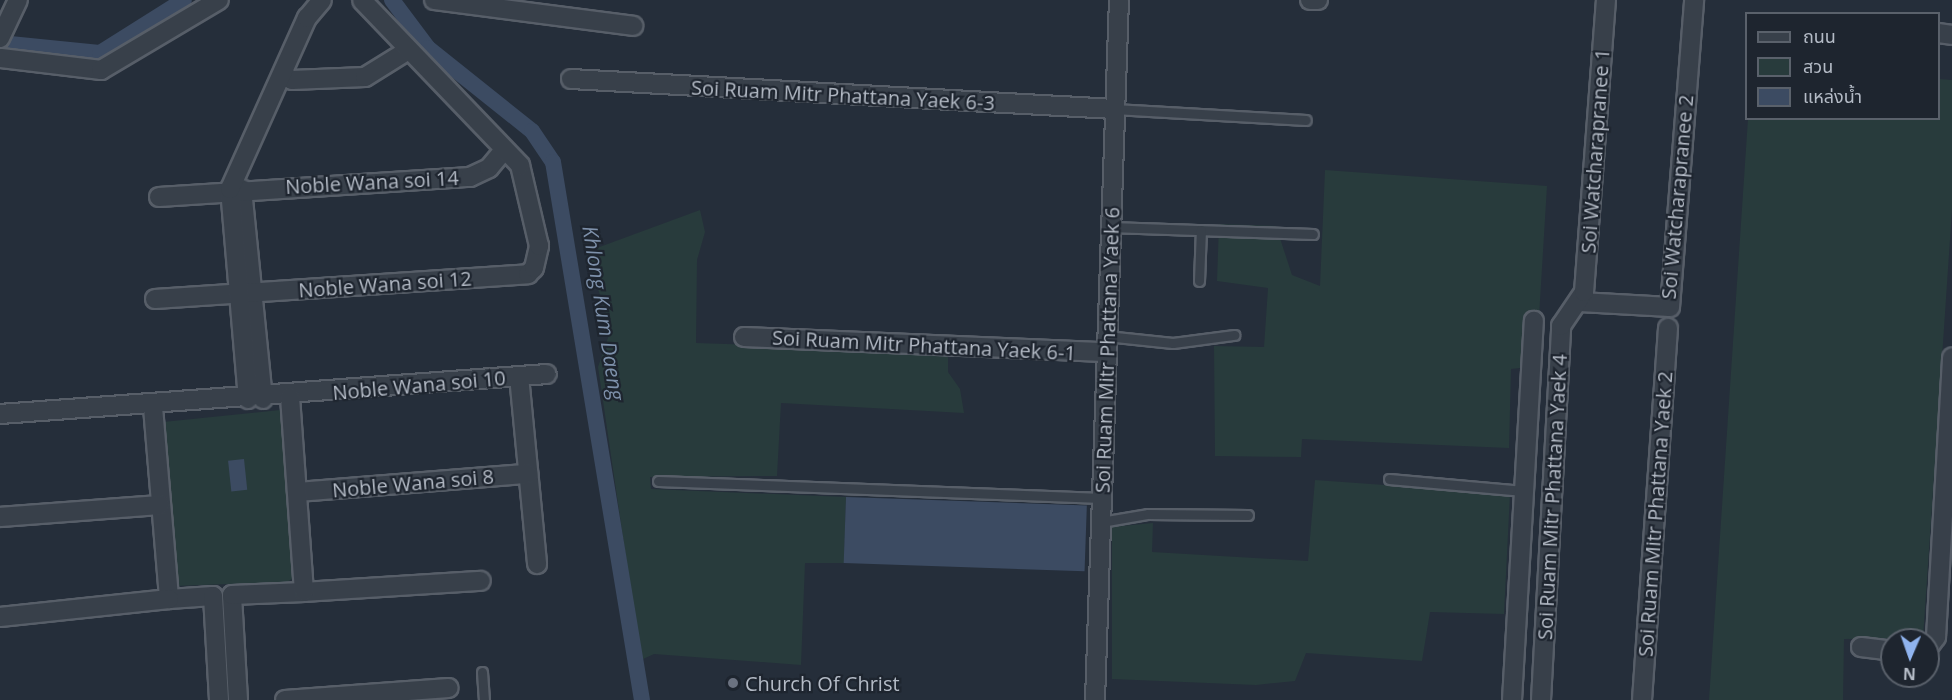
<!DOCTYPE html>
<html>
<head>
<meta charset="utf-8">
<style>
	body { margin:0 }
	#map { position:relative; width:1952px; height:700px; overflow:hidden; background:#252e3a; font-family:"Open Sans","Noto Sans Thai",sans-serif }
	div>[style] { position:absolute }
	.green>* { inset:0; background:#283b3c }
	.water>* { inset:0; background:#3c4b62; transform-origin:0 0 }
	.canal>* { height:16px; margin:-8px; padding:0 8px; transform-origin:8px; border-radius:8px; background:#3c4b62 }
	.roads { filter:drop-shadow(2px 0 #575e68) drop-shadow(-2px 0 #575e68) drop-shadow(0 2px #575e68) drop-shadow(0 -2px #575e68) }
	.service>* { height:9px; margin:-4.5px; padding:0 4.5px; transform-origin:4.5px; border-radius:4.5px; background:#38404a }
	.minor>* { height:18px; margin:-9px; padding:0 9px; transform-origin:9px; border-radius:9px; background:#38404a }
	.dots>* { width:16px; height:16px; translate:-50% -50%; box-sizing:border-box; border:3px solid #1e252f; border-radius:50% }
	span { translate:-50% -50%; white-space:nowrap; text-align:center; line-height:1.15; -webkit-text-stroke:4.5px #1e252f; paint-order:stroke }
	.street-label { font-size:20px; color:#b4bbc6 }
	.poi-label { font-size:20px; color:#b4bbc6 }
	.left { translate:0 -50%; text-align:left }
	.water-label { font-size:21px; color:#7e91ab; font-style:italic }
	.legend { position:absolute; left:1745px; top:12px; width:195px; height:108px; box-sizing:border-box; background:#1e252f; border:2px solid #5a616b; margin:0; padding:8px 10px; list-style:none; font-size:18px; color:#b4bbc6 }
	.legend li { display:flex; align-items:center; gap:12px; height:30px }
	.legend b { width:30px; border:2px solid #5a616b }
	.north { position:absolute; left:1880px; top:628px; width:60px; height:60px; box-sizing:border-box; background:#1e252f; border:2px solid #5a616b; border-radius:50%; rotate:182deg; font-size:16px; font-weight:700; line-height:24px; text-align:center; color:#b4bbc6 }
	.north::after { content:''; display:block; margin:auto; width:21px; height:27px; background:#90b4ef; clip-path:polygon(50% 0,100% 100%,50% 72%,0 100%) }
</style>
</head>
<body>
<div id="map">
	<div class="green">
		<i style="clip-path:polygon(1939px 79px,1952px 80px,1952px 210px,1923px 638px,1844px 639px,1843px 700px,1709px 700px,1748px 119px,1938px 118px)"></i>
		<i style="clip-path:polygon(1325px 170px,1547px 186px,1536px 366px,1511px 369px,1509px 448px,1302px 439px,1301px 457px,1215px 456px,1214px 346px,1264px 347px,1268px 288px,1217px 281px,1219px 224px,1276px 226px,1292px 275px,1320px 286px)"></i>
		<i style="clip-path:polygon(700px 210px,705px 232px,697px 260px,696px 343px,948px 351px,948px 372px,960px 389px,964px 413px,781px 403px,777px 476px,650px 477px,651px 489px,846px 497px,844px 563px,805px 563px,801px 665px,654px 654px,641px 660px,598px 367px,611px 329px,586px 252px)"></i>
		<i style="clip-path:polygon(280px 410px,287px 416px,295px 577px,287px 582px,175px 586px,163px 422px)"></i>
		<i style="clip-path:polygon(1315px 480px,1510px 494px,1504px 614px,1430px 612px,1422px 661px,1306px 653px,1295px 681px,1256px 685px,1112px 679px,1112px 527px,1153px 523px,1152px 552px,1308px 561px)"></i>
	</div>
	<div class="water">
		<i style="left:244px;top:459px;width:31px;height:16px;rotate:84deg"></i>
		<i style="left:846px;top:497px;width:241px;height:66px;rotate:2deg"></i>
	</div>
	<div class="canal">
		<i style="left:392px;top:0;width:60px;rotate:53.1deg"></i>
		<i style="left:428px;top:48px;width:133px;rotate:38.6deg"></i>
		<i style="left:532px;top:131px;width:37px;rotate:56deg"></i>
		<i style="left:553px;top:162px;width:545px;rotate:80.61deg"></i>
		<i style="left:0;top:43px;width:100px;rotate:5.7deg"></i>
		<i style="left:100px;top:53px;width:99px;rotate:-32.2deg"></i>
	</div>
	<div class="roads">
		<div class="service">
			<i style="left:1114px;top:109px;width:192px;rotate:3.3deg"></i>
			<i style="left:1110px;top:227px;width:203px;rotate:2deg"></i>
			<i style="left:1199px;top:281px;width:51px;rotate:-87.8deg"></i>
			<i style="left:1106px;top:336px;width:67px;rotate:6deg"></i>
			<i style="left:1173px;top:343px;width:62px;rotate:-7.5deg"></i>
			<i style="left:1389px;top:479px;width:135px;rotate:5.1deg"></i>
			<i style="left:658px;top:481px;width:444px;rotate:2.2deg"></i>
			<i style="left:1101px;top:522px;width:48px;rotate:-9.7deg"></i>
			<i style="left:1148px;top:514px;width:100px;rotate:0.6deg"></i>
			<i style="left:482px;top:672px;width:28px;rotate:86deg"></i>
		</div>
		<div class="minor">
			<i style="left:434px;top:0;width:201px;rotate:7.4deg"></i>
			<i style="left:1310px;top:0;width:8px"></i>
			<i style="left:1938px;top:33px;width:14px;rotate:8deg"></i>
			<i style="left:0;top:38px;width:42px;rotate:-64.7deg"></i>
			<i style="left:1px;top:58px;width:101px;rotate:6.8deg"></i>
			<i style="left:101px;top:70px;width:137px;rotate:-30.7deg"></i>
			<i style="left:283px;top:75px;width:10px;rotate:29deg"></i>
			<i style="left:292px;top:80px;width:73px;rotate:-2.4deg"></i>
			<i style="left:365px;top:77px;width:49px;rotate:-31.8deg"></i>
			<i style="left:571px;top:79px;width:544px;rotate:3.16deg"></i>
			<i style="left:242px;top:189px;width:211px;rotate:84.3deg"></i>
			<i style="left:159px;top:197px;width:312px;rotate:-3.7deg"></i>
			<i style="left:470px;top:177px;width:21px;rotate:-25deg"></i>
			<i style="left:489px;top:168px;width:23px;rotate:-50deg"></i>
			<i style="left:155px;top:299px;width:374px;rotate:-3.8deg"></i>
			<i style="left:528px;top:274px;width:8px;rotate:-45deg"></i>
			<i style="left:534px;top:268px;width:23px;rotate:-77deg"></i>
			<i style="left:539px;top:246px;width:83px;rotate:-103.2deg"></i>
			<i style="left:520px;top:165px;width:228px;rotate:-133.8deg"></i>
			<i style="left:1580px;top:302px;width:90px;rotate:3.2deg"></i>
			<i style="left:1670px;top:307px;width:308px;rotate:-85.5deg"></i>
			<i style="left:744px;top:337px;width:361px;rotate:2.4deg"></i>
			<i style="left:519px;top:376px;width:189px;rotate:84.5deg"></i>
			<i style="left:248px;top:399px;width:211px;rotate:-94.9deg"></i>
			<i style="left:230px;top:189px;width:188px;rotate:-65.8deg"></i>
			<i style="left:307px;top:18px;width:23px;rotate:-50deg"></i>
			<i style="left:153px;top:407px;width:193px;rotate:85.2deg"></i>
			<i style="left:169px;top:599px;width:44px;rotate:-3.9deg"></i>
			<i style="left:213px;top:596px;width:104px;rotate:86.7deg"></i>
			<i style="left:0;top:414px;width:548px;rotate:-4.18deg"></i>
			<i style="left:297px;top:492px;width:232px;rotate:-4.5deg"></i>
			<i style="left:0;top:517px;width:161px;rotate:-4.3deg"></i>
			<i style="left:304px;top:592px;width:177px;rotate:-3.6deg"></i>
			<i style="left:0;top:617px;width:170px;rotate:-6.1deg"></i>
			<i style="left:1861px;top:647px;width:31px;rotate:7deg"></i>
			<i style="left:1928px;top:648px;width:14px;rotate:-54deg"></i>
			<i style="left:1936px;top:637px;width:280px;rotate:-86.7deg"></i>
			<i style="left:238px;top:700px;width:105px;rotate:-93.3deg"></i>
			<i style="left:232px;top:595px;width:72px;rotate:-2.4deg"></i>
			<i style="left:304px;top:592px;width:196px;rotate:-94.1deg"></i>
			<i style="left:285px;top:700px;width:164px;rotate:-4.2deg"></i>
			<i style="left:1095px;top:700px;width:700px;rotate:-88.04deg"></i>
			<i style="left:1512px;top:700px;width:380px;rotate:-86.7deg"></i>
			<i style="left:1541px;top:700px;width:375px;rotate:-86.9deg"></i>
			<i style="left:1561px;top:326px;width:41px;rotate:-55.9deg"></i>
			<i style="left:1584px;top:292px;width:293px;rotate:-85.7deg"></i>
			<i style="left:1642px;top:700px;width:373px;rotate:-86deg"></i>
		</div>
	</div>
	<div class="dots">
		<i style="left:733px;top:683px;background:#6b7280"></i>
	</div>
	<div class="street-label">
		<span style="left:843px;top:95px;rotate:3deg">Soi Ruam Mitr Phattana Yaek 6-3</span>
		<span style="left:1595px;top:151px;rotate:-86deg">Soi Watcharapranee 1</span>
		<span style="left:372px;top:182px;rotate:-3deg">Noble Wana soi 14</span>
		<span style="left:1677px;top:197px;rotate:-85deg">Soi Watcharapranee 2</span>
		<span style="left:385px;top:284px;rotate:-4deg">Noble Wana soi 12</span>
		<span style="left:924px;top:345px;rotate:3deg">Soi Ruam Mitr Phattana Yaek 6-1</span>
		<span style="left:1107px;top:350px;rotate:-88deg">Soi Ruam Mitr Phattana Yaek 6</span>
		<span style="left:419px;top:385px;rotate:-5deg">Noble Wana soi 10</span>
		<span style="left:413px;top:483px;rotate:-5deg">Noble Wana soi 8</span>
		<span style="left:1552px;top:497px;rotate:-87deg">Soi Ruam Mitr Phattana Yaek 4</span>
		<span style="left:1655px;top:514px;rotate:-86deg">Soi Ruam Mitr Phattana Yaek 2</span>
	</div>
	<div class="poi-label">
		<span class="left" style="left:745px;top:683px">Church Of Christ</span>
	</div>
	<div class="water-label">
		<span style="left:604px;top:313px;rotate:81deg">Khlong Kum Daeng</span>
	</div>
	<ul class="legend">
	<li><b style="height:8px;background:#38404a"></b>ถนน</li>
	<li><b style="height:16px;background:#283b3c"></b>สวน</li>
	<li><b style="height:16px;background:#3c4b62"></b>แหล่งน้ำ</li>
	</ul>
	<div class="north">N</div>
</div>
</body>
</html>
